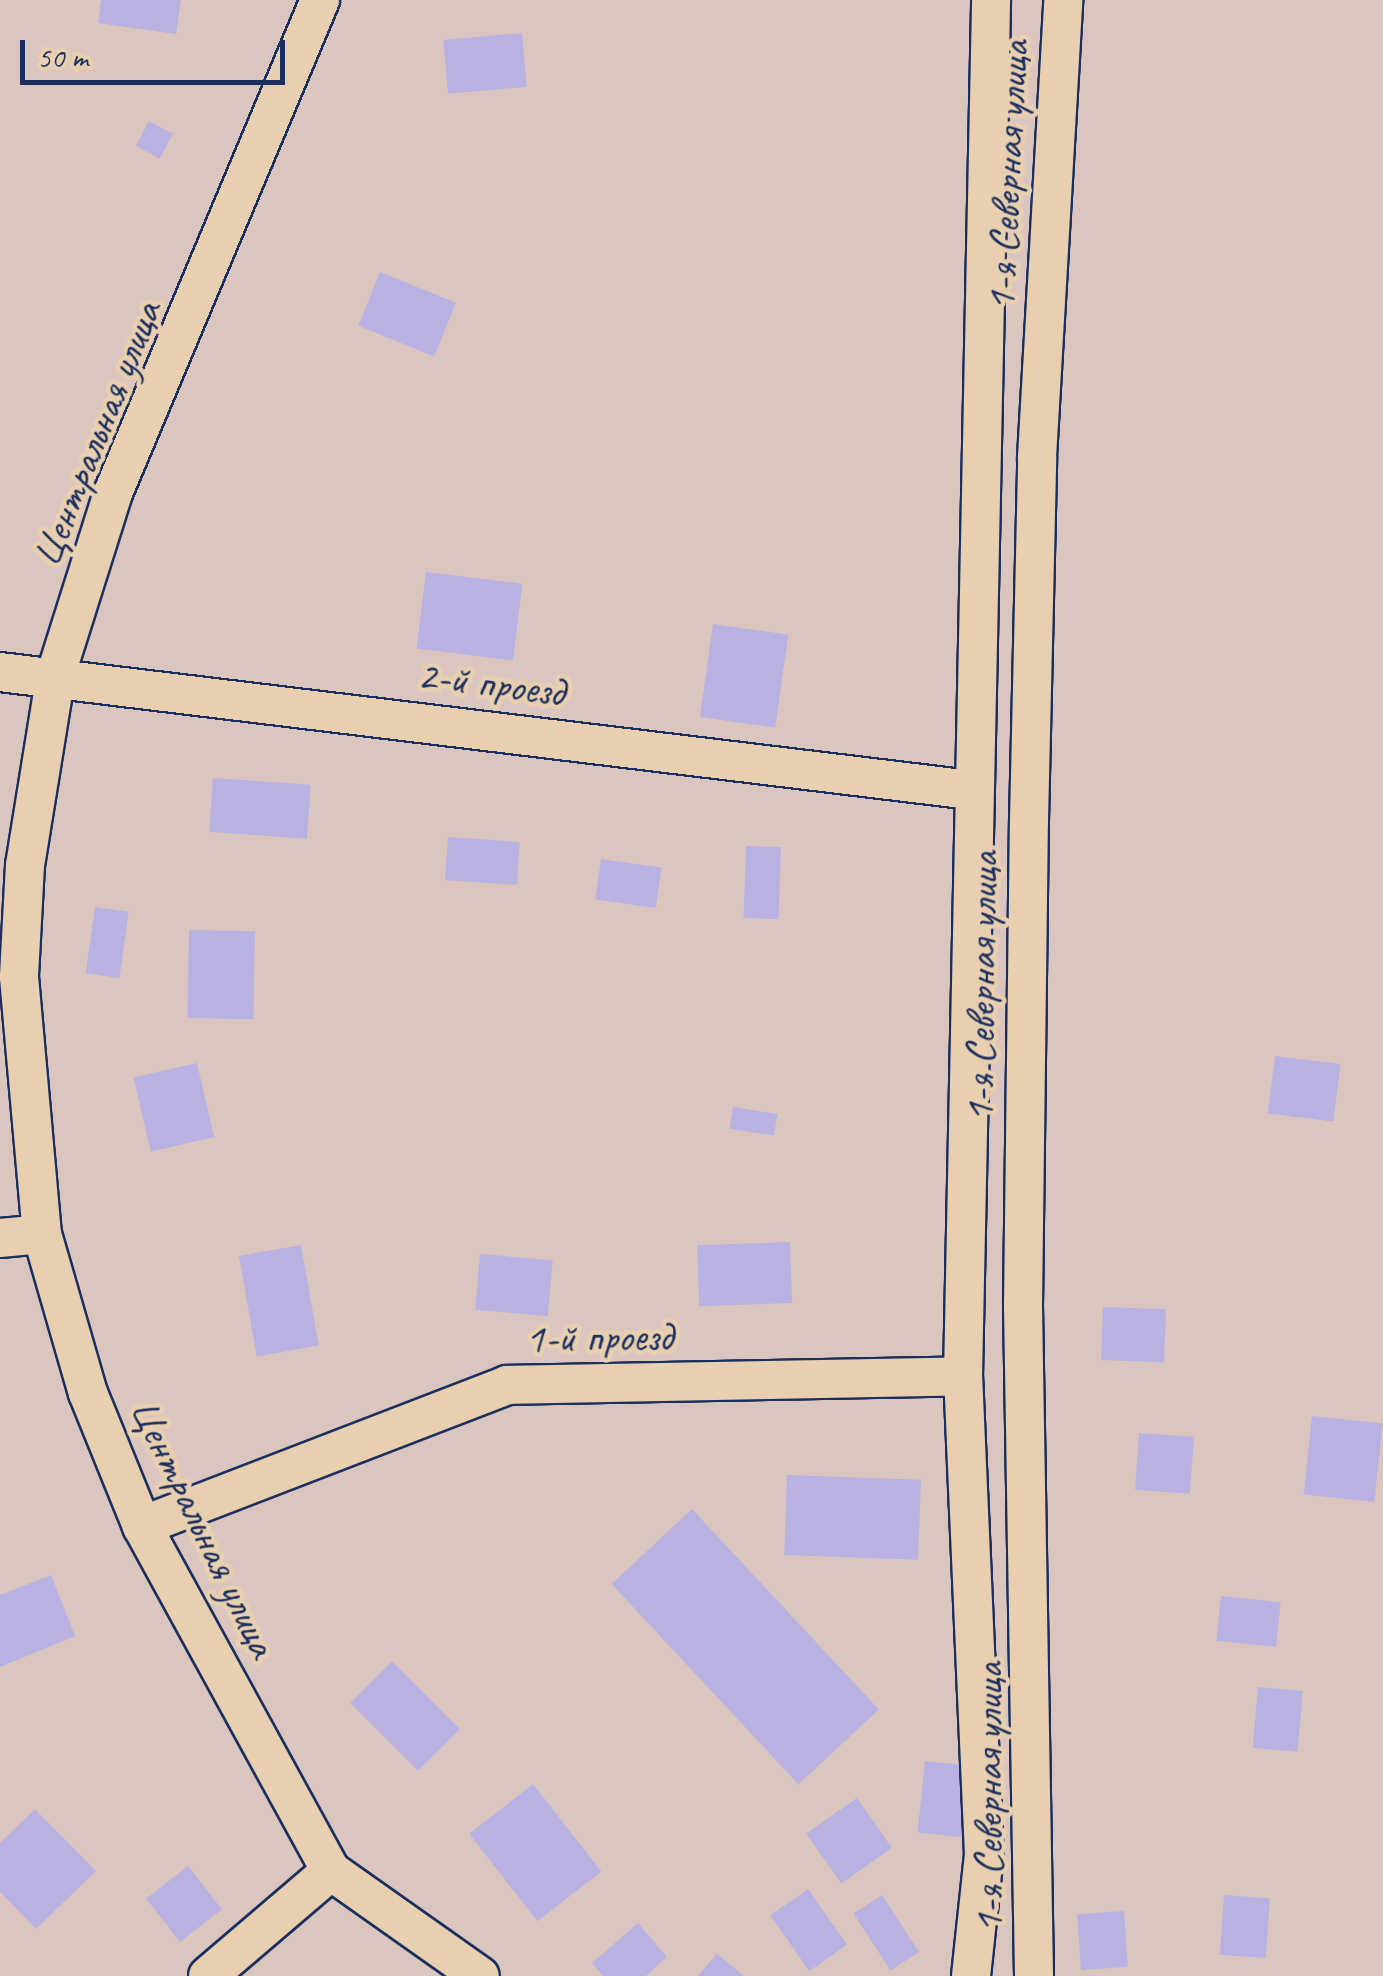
<!DOCTYPE html>
<html>
<head>
<meta charset="utf-8">
<style>
	body { margin:0 }
	#map { position:relative; width:1383px; height:1976px; overflow:hidden; background:#dac6bf; font-family:Caveat,sans-serif }
	div>[style] { position:absolute }
	.building>* { inset:0; background:#b8b1e2; transform-origin:0 0 }
	.roads { filter:drop-shadow(2px 0 #1b2f5e) drop-shadow(-2px 0 #1b2f5e) drop-shadow(0 2px #1b2f5e) drop-shadow(0 -2px #1b2f5e) }
	.minor>* { height:38px; margin:-19px; padding:0 19px; transform-origin:19px; border-radius:19px; background:#e8cfb0 }
	span { translate:-50% -50%; white-space:nowrap; text-align:center; line-height:1.15; -webkit-text-stroke:9px #e8cfb0; paint-order:stroke }
	.street-label { font-size:42px; color:#1b2f5e }
	.scale { position:absolute; left:20px; top:40px; width:265px; height:45px; box-sizing:border-box; border:5px solid #1b2f5e; border-top:0; padding-left:12px; font-size:30px; line-height:35px; white-space:nowrap; color:#1b2f5e; -webkit-text-stroke:8px #e8cfb0; paint-order:stroke }
</style>
</head>
<body>
<div id="map">
	<div class="building">
		<i style="clip-path:polygon(101px 0,181px 0,176px 34px,98px 23px)"></i>
		<i style="left:522px;top:33px;width:54px;height:79px;rotate:85deg"></i>
		<i style="left:149px;top:121px;width:27px;height:28px;rotate:28deg"></i>
		<i style="left:380px;top:272px;width:82px;height:58px;rotate:22deg"></i>
		<i style="left:426px;top:572px;width:97px;height:77px;rotate:7deg"></i>
		<i style="left:713px;top:624px;width:76px;height:94px;rotate:8deg"></i>
		<i style="left:213px;top:778px;width:98px;height:54px;rotate:4deg"></i>
		<i style="left:448px;top:837px;width:72px;height:43px;rotate:4deg"></i>
		<i style="left:746px;top:846px;width:35px;height:72px;rotate:2deg"></i>
		<i style="left:601px;top:859px;width:61px;height:41px;rotate:8deg"></i>
		<i style="left:95px;top:907px;width:34px;height:67px;rotate:8deg"></i>
		<i style="left:189px;top:930px;width:66px;height:88px;rotate:1deg"></i>
		<i style="left:1275px;top:1056px;width:66px;height:58px;rotate:7deg"></i>
		<i style="left:197px;top:1063px;width:76px;height:65px;rotate:77deg"></i>
		<i style="left:733px;top:1107px;width:45px;height:22px;rotate:9deg"></i>
		<i style="left:790px;top:1242px;width:61px;height:93px;rotate:88deg"></i>
		<i style="left:301px;top:1245px;width:102px;height:63px;rotate:80deg"></i>
		<i style="left:480px;top:1254px;width:73px;height:56px;rotate:5deg"></i>
		<i style="left:1103px;top:1307px;width:63px;height:53px;rotate:2deg"></i>
		<i style="left:1312px;top:1416px;width:71px;height:79px;rotate:6deg"></i>
		<i style="left:1139px;top:1433px;width:55px;height:57px;rotate:4deg"></i>
		<i style="left:787px;top:1475px;width:134px;height:80px;rotate:2deg"></i>
		<i style="left:692px;top:1509px;width:274px;height:110px;rotate:47deg"></i>
		<i style="clip-path:polygon(51px 1575px,75px 1636px,0 1667px,0 1595px)"></i>
		<i style="left:1221px;top:1596px;width:60px;height:45px;rotate:6deg"></i>
		<i style="left:392px;top:1661px;width:96px;height:59px;rotate:45deg"></i>
		<i style="left:1258px;top:1687px;width:45px;height:61px;rotate:5deg"></i>
		<i style="left:925px;top:1761px;width:47px;height:72px;rotate:6deg"></i>
		<i style="left:533px;top:1784px;width:111px;height:81px;rotate:52deg"></i>
		<i style="left:857px;top:1798px;width:61px;height:62px;rotate:55deg"></i>
		<i style="clip-path:polygon(35px 1809px,96px 1871px,36px 1929px,0 1892px,0 1843px)"></i>
		<i style="left:188px;top:1866px;width:55px;height:53px;rotate:52deg"></i>
		<i style="left:808px;top:1889px;width:68px;height:46px;rotate:55deg"></i>
		<i style="left:882px;top:1895px;width:68px;height:34px;rotate:57deg"></i>
		<i style="left:1224px;top:1895px;width:46px;height:60px;rotate:4deg"></i>
		<i style="left:1124px;top:1911px;width:56px;height:47px;rotate:86deg"></i>
		<i style="clip-path:polygon(638px 1923px,667px 1957px,646px 1976px,603px 1976px,592px 1963px)"></i>
		<i style="clip-path:polygon(717px 1954px,744px 1976px,698px 1976px)"></i>
	</div>
	<div class="roads">
		<div class="minor">
			<i style="left:320px;top:0;width:535px;rotate:112.78deg"></i>
			<i style="left:113px;top:493px;width:190px;rotate:107.5deg"></i>
			<i style="left:56px;top:674px;width:193px;rotate:99.2deg"></i>
			<i style="left:25px;top:865px;width:112px;rotate:93.1deg"></i>
			<i style="left:19px;top:977px;width:258px;rotate:84.9deg"></i>
			<i style="left:42px;top:1234px;width:166px;rotate:73.9deg"></i>
			<i style="left:88px;top:1393px;width:144px;rotate:67.9deg"></i>
			<i style="left:142px;top:1526px;width:393px;rotate:61.3deg"></i>
			<i style="left:331px;top:1871px;width:182px;rotate:35.2deg"></i>
			<i style="left:0;top:672px;width:978px;rotate:6.93deg"></i>
			<i style="left:0;top:1238px;width:42px;rotate:-5.4deg"></i>
			<i style="left:142px;top:1526px;width:391px;rotate:-21.1deg"></i>
			<i style="left:507px;top:1385px;width:456px;rotate:-1.1deg"></i>
			<i style="left:208px;top:1976px;width:162px;rotate:-40.5deg"></i>
			<i style="left:971px;top:1976px;width:122px;rotate:-83.9deg"></i>
			<i style="left:984px;top:1855px;width:479px;rotate:-92.5deg"></i>
			<i style="left:963px;top:1376px;width:1376px;rotate:-88.83deg"></i>
			<i style="left:1034px;top:1976px;width:670px;rotate:-90.94deg"></i>
			<i style="left:1023px;top:1306px;width:485px;rotate:-89.3deg"></i>
			<i style="left:1029px;top:821px;width:364px;rotate:-88.7deg"></i>
			<i style="left:1037px;top:457px;width:458px;rotate:-86.7deg"></i>
		</div>
	</div>
	<div class="street-label">
		<span style="left:1008px;top:176px;rotate:-87deg">1-я Северная улица</span>
		<span style="left:97px;top:434px;rotate:-68deg">Центральная улица</span>
		<span style="left:491px;top:684px;rotate:7deg">2-й проезд</span>
		<span style="left:982px;top:987px;rotate:-89deg">1-я Северная улица</span>
		<span style="left:599px;top:1338px;rotate:-1deg">1-й проезд</span>
		<span style="left:203px;top:1528px;rotate:64deg">Центральная улица</span>
		<span style="left:989px;top:1798px;rotate:-90deg">1-я Северная улица</span>
	</div>
	<div class="scale">50 m</div>
</div>
</body>
</html>
